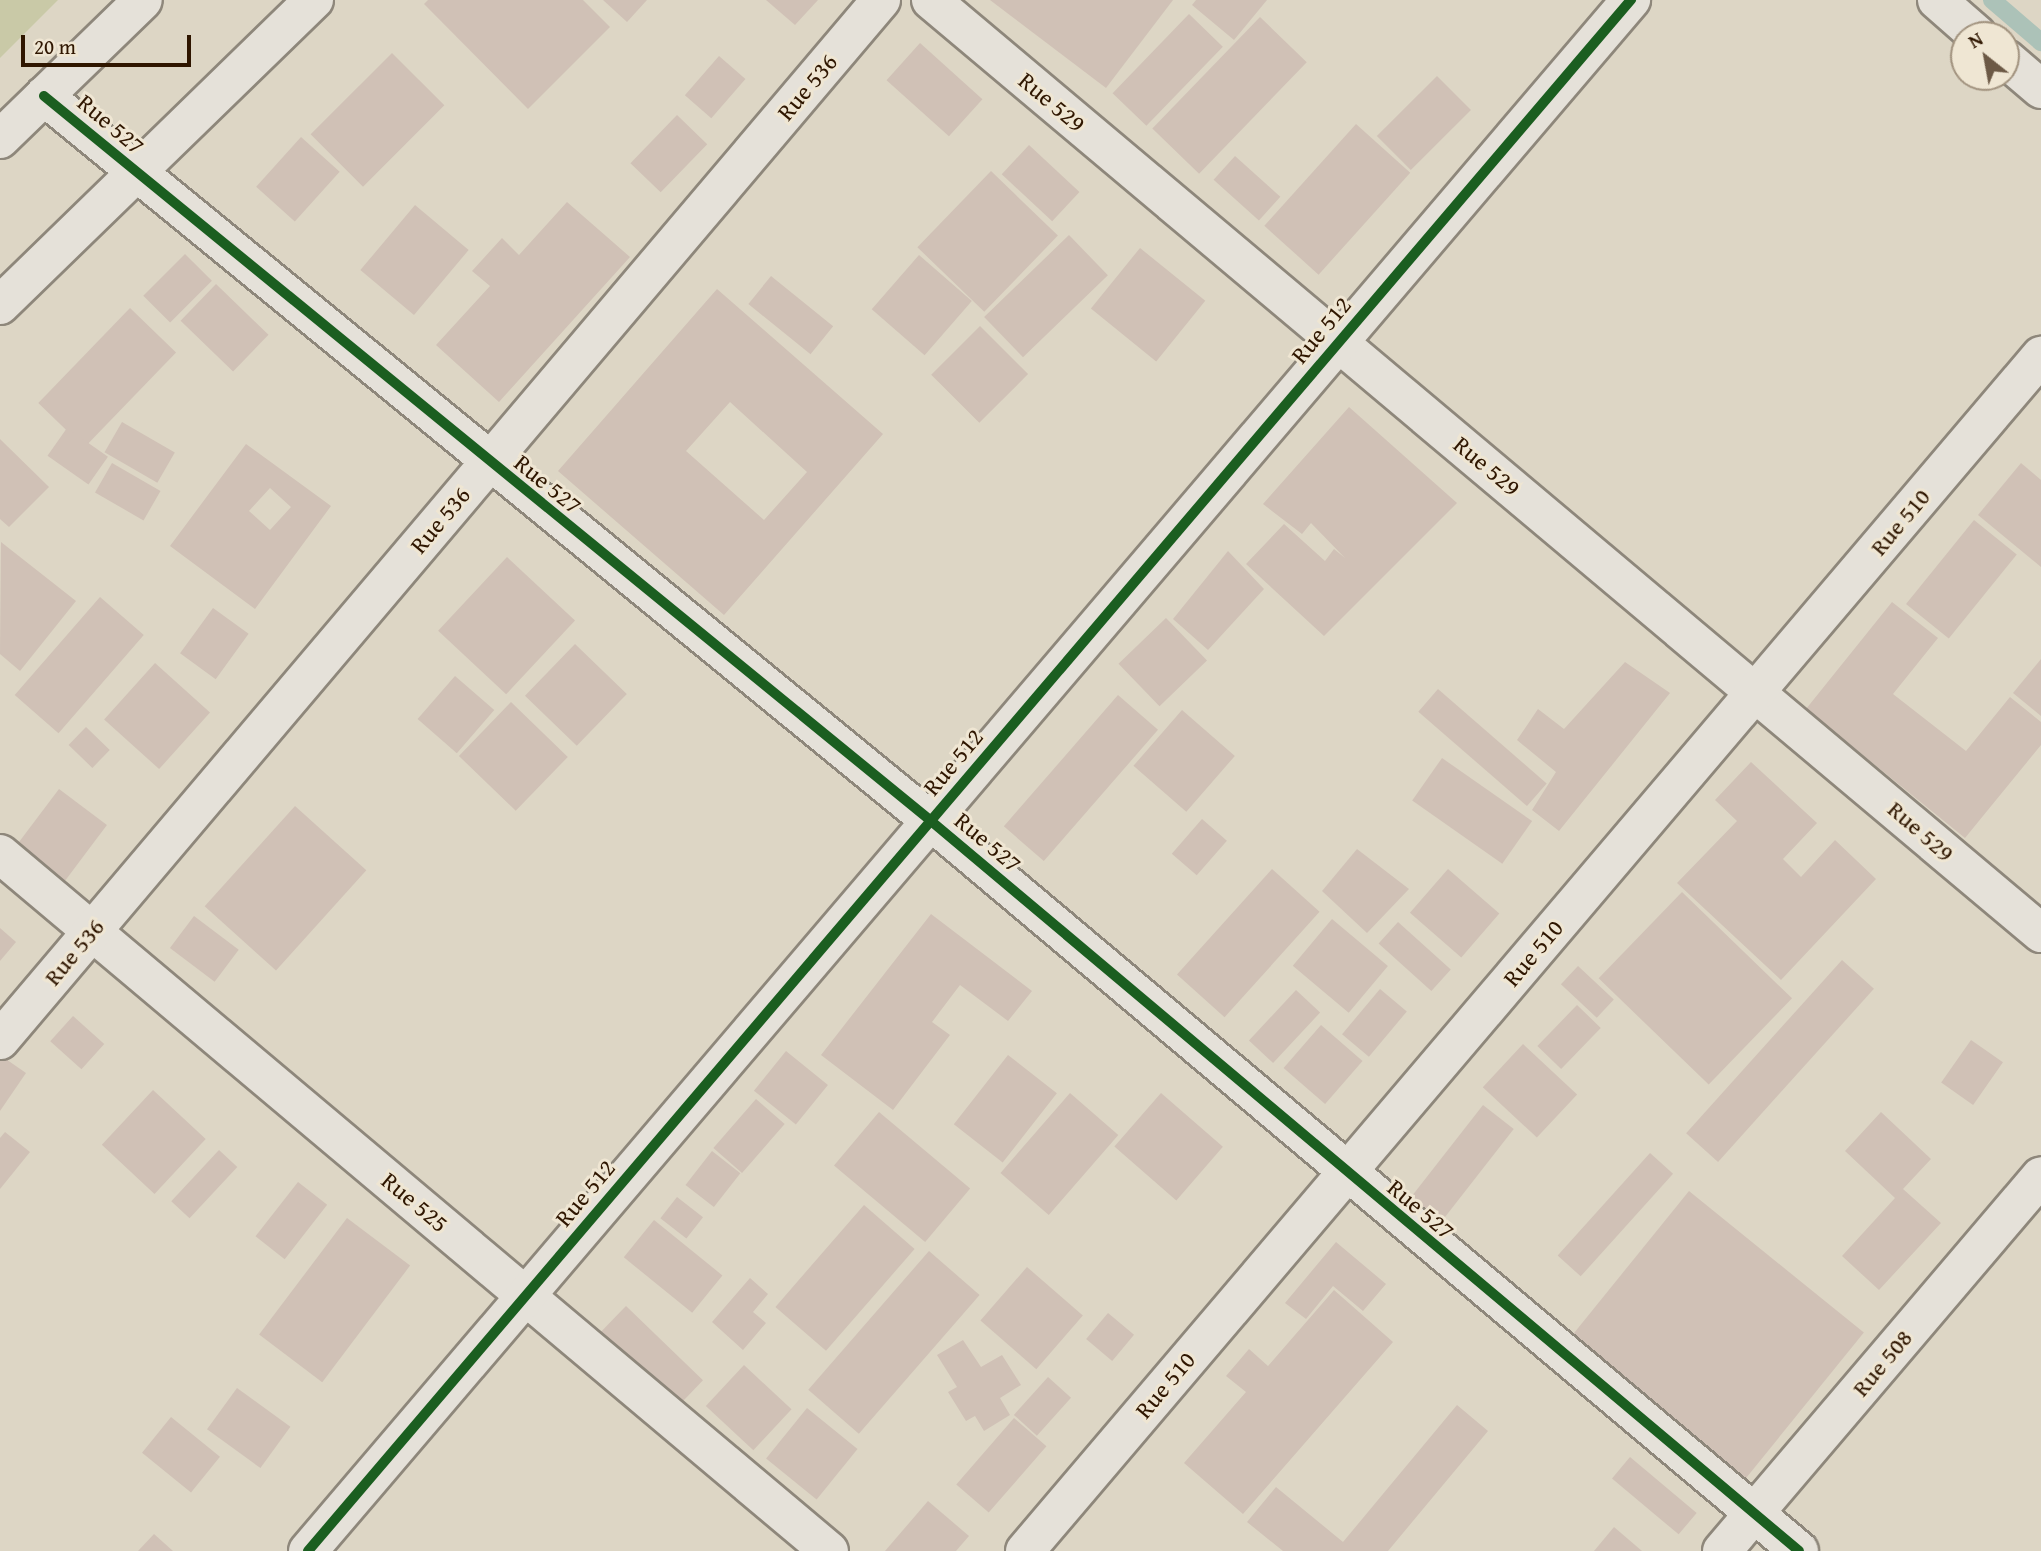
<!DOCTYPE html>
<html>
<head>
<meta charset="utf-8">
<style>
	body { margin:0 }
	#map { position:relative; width:2041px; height:1551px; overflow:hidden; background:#ddd6c5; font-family:"Gentium Book Plus",serif }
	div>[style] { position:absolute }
	.green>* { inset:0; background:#c9c9a7 }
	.stream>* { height:18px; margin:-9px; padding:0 9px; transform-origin:9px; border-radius:9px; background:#acc2b8 }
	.building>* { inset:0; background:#d0c1b6; transform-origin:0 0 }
	.roads { filter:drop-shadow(2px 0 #8e877b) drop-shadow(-2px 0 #8e877b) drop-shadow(0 2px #8e877b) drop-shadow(0 -2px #8e877b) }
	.minor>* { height:38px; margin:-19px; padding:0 19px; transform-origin:19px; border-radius:19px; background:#e5e1d9 }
	.cycleway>* { height:10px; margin:-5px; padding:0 5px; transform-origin:5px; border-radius:5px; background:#1b5e20 }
	span { translate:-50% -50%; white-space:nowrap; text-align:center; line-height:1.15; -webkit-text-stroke:6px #efe6d3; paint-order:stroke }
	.street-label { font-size:24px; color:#2f1600 }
	.north { position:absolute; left:1950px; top:21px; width:70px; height:70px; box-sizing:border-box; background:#efe6d3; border:2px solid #a2937f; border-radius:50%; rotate:329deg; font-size:19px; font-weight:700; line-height:28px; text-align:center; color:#2f1600 }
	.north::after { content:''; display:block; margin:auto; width:24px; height:32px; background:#6c5945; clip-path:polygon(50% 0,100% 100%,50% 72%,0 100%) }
	.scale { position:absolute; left:21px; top:35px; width:170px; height:32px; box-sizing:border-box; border:4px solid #2f1600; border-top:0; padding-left:9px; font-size:21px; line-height:24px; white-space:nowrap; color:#2f1600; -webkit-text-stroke:5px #efe6d3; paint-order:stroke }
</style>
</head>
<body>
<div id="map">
	<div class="green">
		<i style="clip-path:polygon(0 0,58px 0,0 58px)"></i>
	</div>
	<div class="stream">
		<i style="left:1992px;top:0;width:65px;rotate:40.6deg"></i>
	</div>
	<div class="building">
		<i style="clip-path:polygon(428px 0,583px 0,610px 27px,528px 109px,424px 4px)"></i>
		<i style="clip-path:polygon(603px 0,647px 0,627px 22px)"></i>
		<i style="clip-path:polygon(766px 0,818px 0,795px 25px)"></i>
		<i style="clip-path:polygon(990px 0,1173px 0,1106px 88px)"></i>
		<i style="clip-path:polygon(1196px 0,1267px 0,1234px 40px,1192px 5px)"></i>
		<i style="left:1189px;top:14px;width:47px;height:110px;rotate:44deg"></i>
		<i style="left:1260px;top:17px;width:65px;height:155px;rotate:44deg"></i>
		<i style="left:920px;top:43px;width:84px;height:50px;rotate:42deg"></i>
		<i style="left:392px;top:53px;width:74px;height:115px;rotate:45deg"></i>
		<i style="left:719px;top:56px;width:35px;height:52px;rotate:41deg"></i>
		<i style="left:1437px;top:76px;width:48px;height:85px;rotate:45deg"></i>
		<i style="left:677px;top:115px;width:42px;height:67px;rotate:44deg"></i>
		<i style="left:1356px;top:124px;width:73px;height:137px;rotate:42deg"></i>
		<i style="left:301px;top:137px;width:52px;height:67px;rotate:42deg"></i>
		<i style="left:1029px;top:145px;width:69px;height:40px;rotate:43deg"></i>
		<i style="left:1235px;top:156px;width:61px;height:32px;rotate:42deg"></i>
		<i style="left:991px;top:171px;width:93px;height:106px;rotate:44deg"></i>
		<i style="clip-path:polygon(567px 202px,630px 257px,499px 402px,436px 345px,490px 286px,472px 271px,502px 238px,519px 255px)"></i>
		<i style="left:415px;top:205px;width:70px;height:85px;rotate:40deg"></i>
		<i style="left:1069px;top:235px;width:56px;height:118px;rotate:46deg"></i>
		<i style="left:1140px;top:248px;width:84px;height:78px;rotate:39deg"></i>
		<i style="left:185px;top:254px;width:38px;height:59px;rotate:45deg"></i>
		<i style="left:919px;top:255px;width:70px;height:72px;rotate:41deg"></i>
		<i style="left:771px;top:276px;width:80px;height:36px;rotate:39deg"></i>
		<i style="left:216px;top:284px;width:73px;height:51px;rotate:44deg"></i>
		<i style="clip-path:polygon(evenodd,717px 289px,883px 434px,724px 615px,558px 471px,717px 289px,730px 402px,807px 472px,764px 520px,686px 451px,730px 402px)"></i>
		<i style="left:130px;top:308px;width:64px;height:132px;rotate:44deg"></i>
		<i style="left:980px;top:326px;width:68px;height:69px;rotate:45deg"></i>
		<i style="clip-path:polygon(1349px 407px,1457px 503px,1324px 636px,1246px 564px,1284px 524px,1325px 561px,1334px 549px,1345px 558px,1311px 523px,1302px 534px,1263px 504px)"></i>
		<i style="left:122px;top:422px;width:61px;height:35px;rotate:30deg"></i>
		<i style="left:67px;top:428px;width:50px;height:34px;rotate:35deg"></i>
		<i style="clip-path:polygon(0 439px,49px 487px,9px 527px,0 519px)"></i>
		<i style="clip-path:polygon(evenodd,246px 444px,331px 506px,255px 609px,170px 546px,246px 444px,270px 488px,291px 507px,270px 530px,249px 511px,270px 488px)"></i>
		<i style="left:112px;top:463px;width:56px;height:34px;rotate:30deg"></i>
		<i style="clip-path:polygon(2021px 463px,2041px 480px,2041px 567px,1978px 515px)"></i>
		<i style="left:1974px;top:520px;width:55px;height:108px;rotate:39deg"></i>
		<i style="clip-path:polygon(1px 542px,76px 601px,20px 671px,0 654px)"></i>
		<i style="clip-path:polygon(1228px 551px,1264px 589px,1208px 650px,1173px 619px)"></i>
		<i style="left:507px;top:557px;width:93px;height:101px;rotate:43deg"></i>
		<i style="left:100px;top:597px;width:58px;height:130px;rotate:41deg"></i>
		<i style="clip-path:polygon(1892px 602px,1938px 638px,1893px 694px,1966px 751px,2010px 697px,2041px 722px,2041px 745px,1965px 838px,1806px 709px)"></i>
		<i style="left:213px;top:608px;width:44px;height:56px;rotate:36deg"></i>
		<i style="left:1166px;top:618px;width:59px;height:66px;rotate:46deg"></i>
		<i style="left:575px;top:644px;width:72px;height:72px;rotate:44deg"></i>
		<i style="clip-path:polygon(2041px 659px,2041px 716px,2013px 693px)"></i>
		<i style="clip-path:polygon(1625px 662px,1670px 693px,1559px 831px,1532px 810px,1556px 772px,1517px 740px,1538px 709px,1564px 729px)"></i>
		<i style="left:155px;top:663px;width:74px;height:76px;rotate:42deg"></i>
		<i style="left:455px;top:676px;width:52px;height:57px;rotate:41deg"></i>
		<i style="left:1438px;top:689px;width:144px;height:30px;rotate:41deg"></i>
		<i style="left:1118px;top:695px;width:53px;height:174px;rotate:41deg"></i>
		<i style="left:511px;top:702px;width:79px;height:75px;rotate:44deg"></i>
		<i style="left:1182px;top:710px;width:70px;height:74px;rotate:41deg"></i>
		<i style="left:86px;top:727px;width:33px;height:25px;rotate:44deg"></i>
		<i style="left:1442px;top:758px;width:110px;height:52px;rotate:35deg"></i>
		<i style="clip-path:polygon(1751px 762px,1817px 823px,1783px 859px,1801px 877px,1835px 840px,1876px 879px,1781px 980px,1677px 883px,1737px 821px,1715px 800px)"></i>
		<i style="left:59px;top:789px;width:60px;height:73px;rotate:37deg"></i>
		<i style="left:295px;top:806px;width:96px;height:135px;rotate:42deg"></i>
		<i style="left:1202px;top:819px;width:33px;height:46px;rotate:41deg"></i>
		<i style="clip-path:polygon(1357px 849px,1409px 889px,1367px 933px,1322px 891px)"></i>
		<i style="left:1272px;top:869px;width:64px;height:142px;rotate:42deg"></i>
		<i style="left:1448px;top:869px;width:68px;height:58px;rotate:41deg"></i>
		<i style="left:1682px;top:892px;width:153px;height:120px;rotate:44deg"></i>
		<i style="clip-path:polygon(931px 914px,1032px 991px,1008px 1021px,960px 985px,932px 1022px,950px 1035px,893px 1110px,821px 1055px)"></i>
		<i style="left:194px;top:916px;width:56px;height:40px;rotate:37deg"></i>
		<i style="left:1332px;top:919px;width:73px;height:61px;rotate:40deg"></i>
		<i style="left:1398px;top:922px;width:71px;height:29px;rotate:42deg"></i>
		<i style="clip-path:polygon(0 928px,16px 942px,0 961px)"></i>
		<i style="left:1842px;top:960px;width:43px;height:233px;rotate:42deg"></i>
		<i style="left:1578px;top:966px;width:49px;height:25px;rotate:43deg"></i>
		<i style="left:1380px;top:989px;width:35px;height:59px;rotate:40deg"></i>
		<i style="left:1296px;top:990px;width:33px;height:69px;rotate:43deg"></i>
		<i style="left:1577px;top:1005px;width:33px;height:57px;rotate:44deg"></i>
		<i style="left:73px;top:1016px;width:42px;height:34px;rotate:42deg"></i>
		<i style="left:1321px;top:1025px;width:55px;height:57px;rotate:41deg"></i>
		<i style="left:1971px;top:1040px;width:39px;height:52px;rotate:35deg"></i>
		<i style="left:1523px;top:1044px;width:74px;height:59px;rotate:43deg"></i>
		<i style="left:786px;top:1051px;width:54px;height:51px;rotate:39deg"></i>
		<i style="clip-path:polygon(0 1055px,26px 1073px,0 1111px)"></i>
		<i style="left:1008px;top:1055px;width:62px;height:88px;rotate:38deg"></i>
		<i style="left:153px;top:1090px;width:72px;height:75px;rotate:43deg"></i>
		<i style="left:1070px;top:1093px;width:64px;height:106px;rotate:41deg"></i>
		<i style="left:1161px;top:1093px;width:82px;height:71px;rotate:41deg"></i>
		<i style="left:756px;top:1099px;width:38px;height:65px;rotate:41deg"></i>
		<i style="left:1483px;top:1105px;width:39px;height:117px;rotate:38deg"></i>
		<i style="left:879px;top:1112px;width:119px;height:70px;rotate:40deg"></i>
		<i style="clip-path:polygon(1881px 1112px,1931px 1159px,1903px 1189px,1941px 1223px,1879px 1290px,1842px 1256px,1895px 1198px,1845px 1151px)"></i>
		<i style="clip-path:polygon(5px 1132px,30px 1152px,0 1189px,0 1138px)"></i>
		<i style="left:219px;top:1150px;width:25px;height:70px;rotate:43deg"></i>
		<i style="left:712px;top:1151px;width:36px;height:43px;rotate:38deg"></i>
		<i style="left:1650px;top:1153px;width:31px;height:138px;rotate:42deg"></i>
		<i style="left:298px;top:1182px;width:37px;height:69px;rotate:38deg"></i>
		<i style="left:1689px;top:1191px;width:225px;height:191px;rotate:39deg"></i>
		<i style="left:677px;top:1197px;width:33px;height:27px;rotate:38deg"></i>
		<i style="left:864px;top:1205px;width:67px;height:135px;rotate:41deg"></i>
		<i style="left:347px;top:1218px;width:79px;height:146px;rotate:37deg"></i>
		<i style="left:654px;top:1220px;width:88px;height:48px;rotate:39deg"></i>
		<i style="clip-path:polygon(1336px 1242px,1386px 1284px,1363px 1311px,1333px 1286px,1306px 1319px,1285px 1303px)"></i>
		<i style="left:929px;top:1251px;width:67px;height:184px;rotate:41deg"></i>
		<i style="left:1027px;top:1267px;width:74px;height:71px;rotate:41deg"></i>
		<i style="clip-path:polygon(750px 1278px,768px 1294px,753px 1312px,766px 1323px,743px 1350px,712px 1322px)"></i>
		<i style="clip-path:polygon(1334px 1290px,1393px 1342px,1243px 1514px,1184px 1463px,1246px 1392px,1226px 1376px,1249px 1349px,1268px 1366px)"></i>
		<i style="left:626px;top:1306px;width:107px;height:38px;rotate:44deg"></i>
		<i style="left:1108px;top:1313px;width:34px;height:34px;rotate:40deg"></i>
		<i style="clip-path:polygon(963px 1340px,981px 1367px,1002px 1355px,1021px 1385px,1000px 1398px,1010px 1415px,984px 1431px,975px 1416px,966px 1421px,948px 1392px,957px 1387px,937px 1355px)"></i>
		<i style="left:744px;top:1365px;width:65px;height:56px;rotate:43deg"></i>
		<i style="left:1048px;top:1377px;width:31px;height:51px;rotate:42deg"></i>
		<i style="left:237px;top:1388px;width:66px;height:51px;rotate:36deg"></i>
		<i style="clip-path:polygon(1457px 1405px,1488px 1431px,1388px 1551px,1283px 1551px,1247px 1522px,1276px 1487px,1343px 1542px)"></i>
		<i style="left:807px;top:1408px;width:65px;height:65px;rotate:39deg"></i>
		<i style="left:171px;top:1417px;width:63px;height:46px;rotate:39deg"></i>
		<i style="left:1014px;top:1418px;width:43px;height:88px;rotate:41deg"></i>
		<i style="left:1630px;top:1457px;width:87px;height:28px;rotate:40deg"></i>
		<i style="clip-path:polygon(928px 1501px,969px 1536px,956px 1551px,885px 1551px)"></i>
		<i style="clip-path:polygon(1614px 1527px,1642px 1551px,1594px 1551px)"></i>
		<i style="clip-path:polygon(154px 1534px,173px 1551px,138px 1551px)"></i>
	</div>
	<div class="roads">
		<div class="minor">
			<i style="left:931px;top:0;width:1450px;rotate:40.05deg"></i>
			<i style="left:1937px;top:0;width:53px;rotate:41.2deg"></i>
			<i style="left:2006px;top:59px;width:46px;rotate:40.6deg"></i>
			<i style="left:44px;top:96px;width:1146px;rotate:39.26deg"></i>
			<i style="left:931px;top:821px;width:1134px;rotate:40.06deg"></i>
			<i style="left:0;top:139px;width:199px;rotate:-44.2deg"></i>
			<i style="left:0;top:305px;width:438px;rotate:-44.2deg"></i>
			<i style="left:0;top:854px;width:1083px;rotate:40.06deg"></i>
			<i style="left:0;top:1040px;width:1363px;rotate:-49.73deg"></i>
			<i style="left:308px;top:1551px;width:2039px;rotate:-49.54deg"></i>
			<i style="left:1025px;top:1551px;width:1569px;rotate:-49.63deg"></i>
			<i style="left:1722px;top:1551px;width:492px;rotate:-49.6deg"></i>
		</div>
	</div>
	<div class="cycleway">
		<i style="left:44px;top:96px;width:1146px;rotate:39.26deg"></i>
		<i style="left:931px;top:821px;width:1134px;rotate:40.06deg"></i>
		<i style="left:308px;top:1551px;width:2039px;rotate:-49.54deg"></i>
	</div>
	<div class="street-label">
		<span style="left:807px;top:87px;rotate:-50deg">Rue 536</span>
		<span style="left:1052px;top:102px;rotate:40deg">Rue 529</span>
		<span style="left:111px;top:124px;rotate:40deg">Rue 527</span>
		<span style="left:1321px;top:330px;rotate:-50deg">Rue 512</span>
		<span style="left:1487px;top:466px;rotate:40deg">Rue 529</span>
		<span style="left:548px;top:484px;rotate:39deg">Rue 527</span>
		<span style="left:440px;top:520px;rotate:-50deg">Rue 536</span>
		<span style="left:1900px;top:522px;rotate:-50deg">Rue 510</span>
		<span style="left:953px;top:762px;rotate:-50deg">Rue 512</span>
		<span style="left:1921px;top:831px;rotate:41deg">Rue 529</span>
		<span style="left:988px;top:842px;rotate:40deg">Rue 527</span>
		<span style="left:74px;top:952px;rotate:-50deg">Rue 536</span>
		<span style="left:1533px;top:953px;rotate:-50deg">Rue 510</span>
		<span style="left:585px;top:1193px;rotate:-50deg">Rue 512</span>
		<span style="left:415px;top:1202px;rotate:40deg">Rue 525</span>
		<span style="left:1421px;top:1209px;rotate:40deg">Rue 527</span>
		<span style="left:1882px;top:1363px;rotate:-50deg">Rue 508</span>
		<span style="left:1165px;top:1385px;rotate:-50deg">Rue 510</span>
	</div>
	<div class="north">N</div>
	<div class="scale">20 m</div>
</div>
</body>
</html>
